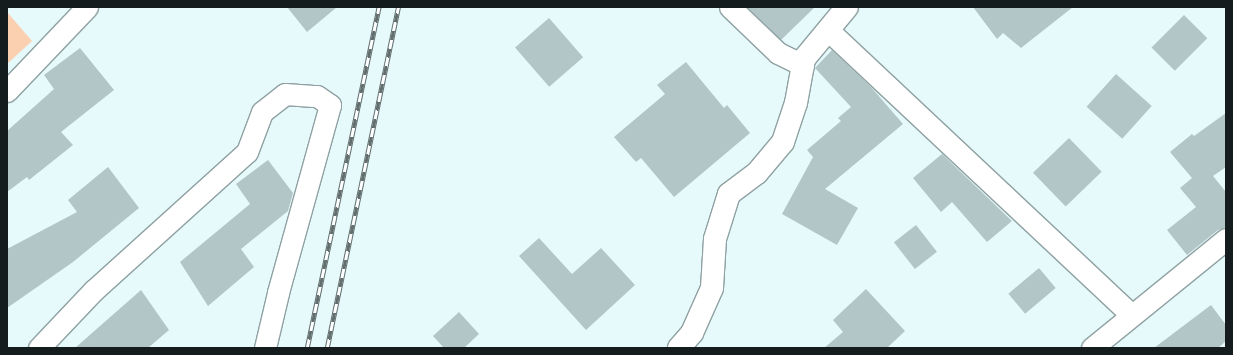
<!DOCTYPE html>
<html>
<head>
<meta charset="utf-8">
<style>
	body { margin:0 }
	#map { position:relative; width:1233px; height:355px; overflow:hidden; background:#e6f9fb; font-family:"Varela Round",sans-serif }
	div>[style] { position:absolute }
	.green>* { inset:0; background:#fbd0b1 }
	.building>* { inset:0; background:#b3c6c7; transform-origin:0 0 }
	.roads { filter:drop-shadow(1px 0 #8fa1a2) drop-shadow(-1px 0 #8fa1a2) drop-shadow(0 1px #8fa1a2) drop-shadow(0 -1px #8fa1a2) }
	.minor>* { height:21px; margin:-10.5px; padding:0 10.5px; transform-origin:10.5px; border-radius:10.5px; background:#fff }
	.tertiary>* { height:22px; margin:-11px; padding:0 11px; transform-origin:11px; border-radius:11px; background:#fff }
	.rail>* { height:4.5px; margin-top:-2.25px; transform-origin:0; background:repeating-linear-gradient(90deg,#fff 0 9px,#626d6e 0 18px); box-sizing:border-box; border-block:1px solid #626d6e }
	span { translate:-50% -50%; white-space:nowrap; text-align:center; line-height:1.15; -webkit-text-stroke:3px #fff; paint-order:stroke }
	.frame { position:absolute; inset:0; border:8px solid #151c1d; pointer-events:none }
</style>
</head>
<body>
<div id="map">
	<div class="green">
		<i style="clip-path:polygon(7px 12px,32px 41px,7px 64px)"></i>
	</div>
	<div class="building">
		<i style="clip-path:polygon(287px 7px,337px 7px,307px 32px)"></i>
		<i style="clip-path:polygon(747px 7px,815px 7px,781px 40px)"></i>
		<i style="clip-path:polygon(973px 7px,1073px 7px,1021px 48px,1003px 33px,997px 39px)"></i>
		<i style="left:1184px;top:15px;width:33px;height:46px;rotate:45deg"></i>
		<i style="left:549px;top:18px;width:52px;height:45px;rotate:49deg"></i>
		<i style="clip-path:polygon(80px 48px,114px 90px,61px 132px,73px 145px,29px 180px,27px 177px,7px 192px,7px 131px,54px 89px,44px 75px)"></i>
		<i style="clip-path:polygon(832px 50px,871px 87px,903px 124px,825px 189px,858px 208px,837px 245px,782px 214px,813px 157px,807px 150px,841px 121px,838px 118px,851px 107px,815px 68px)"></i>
		<i style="clip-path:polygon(686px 62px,724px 108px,727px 105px,750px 133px,674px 197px,641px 158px,636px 162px,614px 137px,665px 94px,657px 85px)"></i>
		<i style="left:1116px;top:74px;width:48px;height:44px;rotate:42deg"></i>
		<i style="clip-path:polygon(1226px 113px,1226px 167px,1213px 176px,1226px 192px,1226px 227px,1218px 230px,1187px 255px,1167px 230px,1196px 207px,1180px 188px,1192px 178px,1170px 152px,1192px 134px,1194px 136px)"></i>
		<i style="left:1069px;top:138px;width:47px;height:50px;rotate:46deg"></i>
		<i style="clip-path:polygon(942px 154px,1012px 221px,987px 242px,952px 202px,941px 212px,913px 178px)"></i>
		<i style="clip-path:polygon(268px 160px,293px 193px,288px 211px,241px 249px,254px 267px,208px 306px,180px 262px,250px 204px,236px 184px)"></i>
		<i style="clip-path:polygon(108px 167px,139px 208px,73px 262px,7px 308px,7px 249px,77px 212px,68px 200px)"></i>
		<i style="left:916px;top:225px;width:34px;height:28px;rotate:52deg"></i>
		<i style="clip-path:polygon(539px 238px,572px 274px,601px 248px,635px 285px,586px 330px,519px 256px)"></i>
		<i style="left:1039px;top:268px;width:26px;height:40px;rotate:50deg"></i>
		<i style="clip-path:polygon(866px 289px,905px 331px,887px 348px,824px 348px,843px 332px,833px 320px)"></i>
		<i style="clip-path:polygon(141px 290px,169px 330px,148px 348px,75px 348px)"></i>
		<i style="clip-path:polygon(1211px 305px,1226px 325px,1226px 341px,1218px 348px,1154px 348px)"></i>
		<i style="clip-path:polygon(459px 312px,479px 334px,464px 348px,444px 348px,433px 336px)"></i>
	</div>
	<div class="roads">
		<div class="minor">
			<i style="left:730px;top:7px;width:66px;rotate:43.8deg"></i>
			<i style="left:778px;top:53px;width:28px;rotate:26deg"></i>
			<i style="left:828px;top:30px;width:416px;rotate:43.2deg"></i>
			<i style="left:7px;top:91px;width:116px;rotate:-46.4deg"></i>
			<i style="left:39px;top:348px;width:79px;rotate:-46.5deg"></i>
			<i style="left:93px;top:291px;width:207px;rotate:-42.1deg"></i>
			<i style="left:247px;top:152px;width:43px;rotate:-69.4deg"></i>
			<i style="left:262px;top:112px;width:29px;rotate:-38deg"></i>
			<i style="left:285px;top:94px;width:32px;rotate:4deg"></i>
			<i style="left:317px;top:96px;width:16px;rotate:35deg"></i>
			<i style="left:330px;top:105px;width:195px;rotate:105.5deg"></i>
			<i style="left:278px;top:293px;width:57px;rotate:103.3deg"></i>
			<i style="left:1092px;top:348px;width:173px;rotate:-39.1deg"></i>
		</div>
		<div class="tertiary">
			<i style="left:679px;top:348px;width:20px;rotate:-49deg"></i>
			<i style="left:692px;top:333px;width:49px;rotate:-66deg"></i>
			<i style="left:712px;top:288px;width:49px;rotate:-86.5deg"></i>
			<i style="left:715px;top:239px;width:47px;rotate:-72.7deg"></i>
			<i style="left:729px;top:194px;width:35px;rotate:-37deg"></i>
			<i style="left:757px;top:173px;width:40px;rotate:-50deg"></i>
			<i style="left:783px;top:142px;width:41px;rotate:-71.6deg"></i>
			<i style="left:796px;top:103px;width:45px;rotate:-79.7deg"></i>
			<i style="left:804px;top:59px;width:67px;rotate:-50.4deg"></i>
		</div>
	</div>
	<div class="rail">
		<i style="left:307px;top:348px;width:349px;rotate:-78.1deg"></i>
		<i style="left:327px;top:348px;width:348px;rotate:-78.2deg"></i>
	</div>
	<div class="frame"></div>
</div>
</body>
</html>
